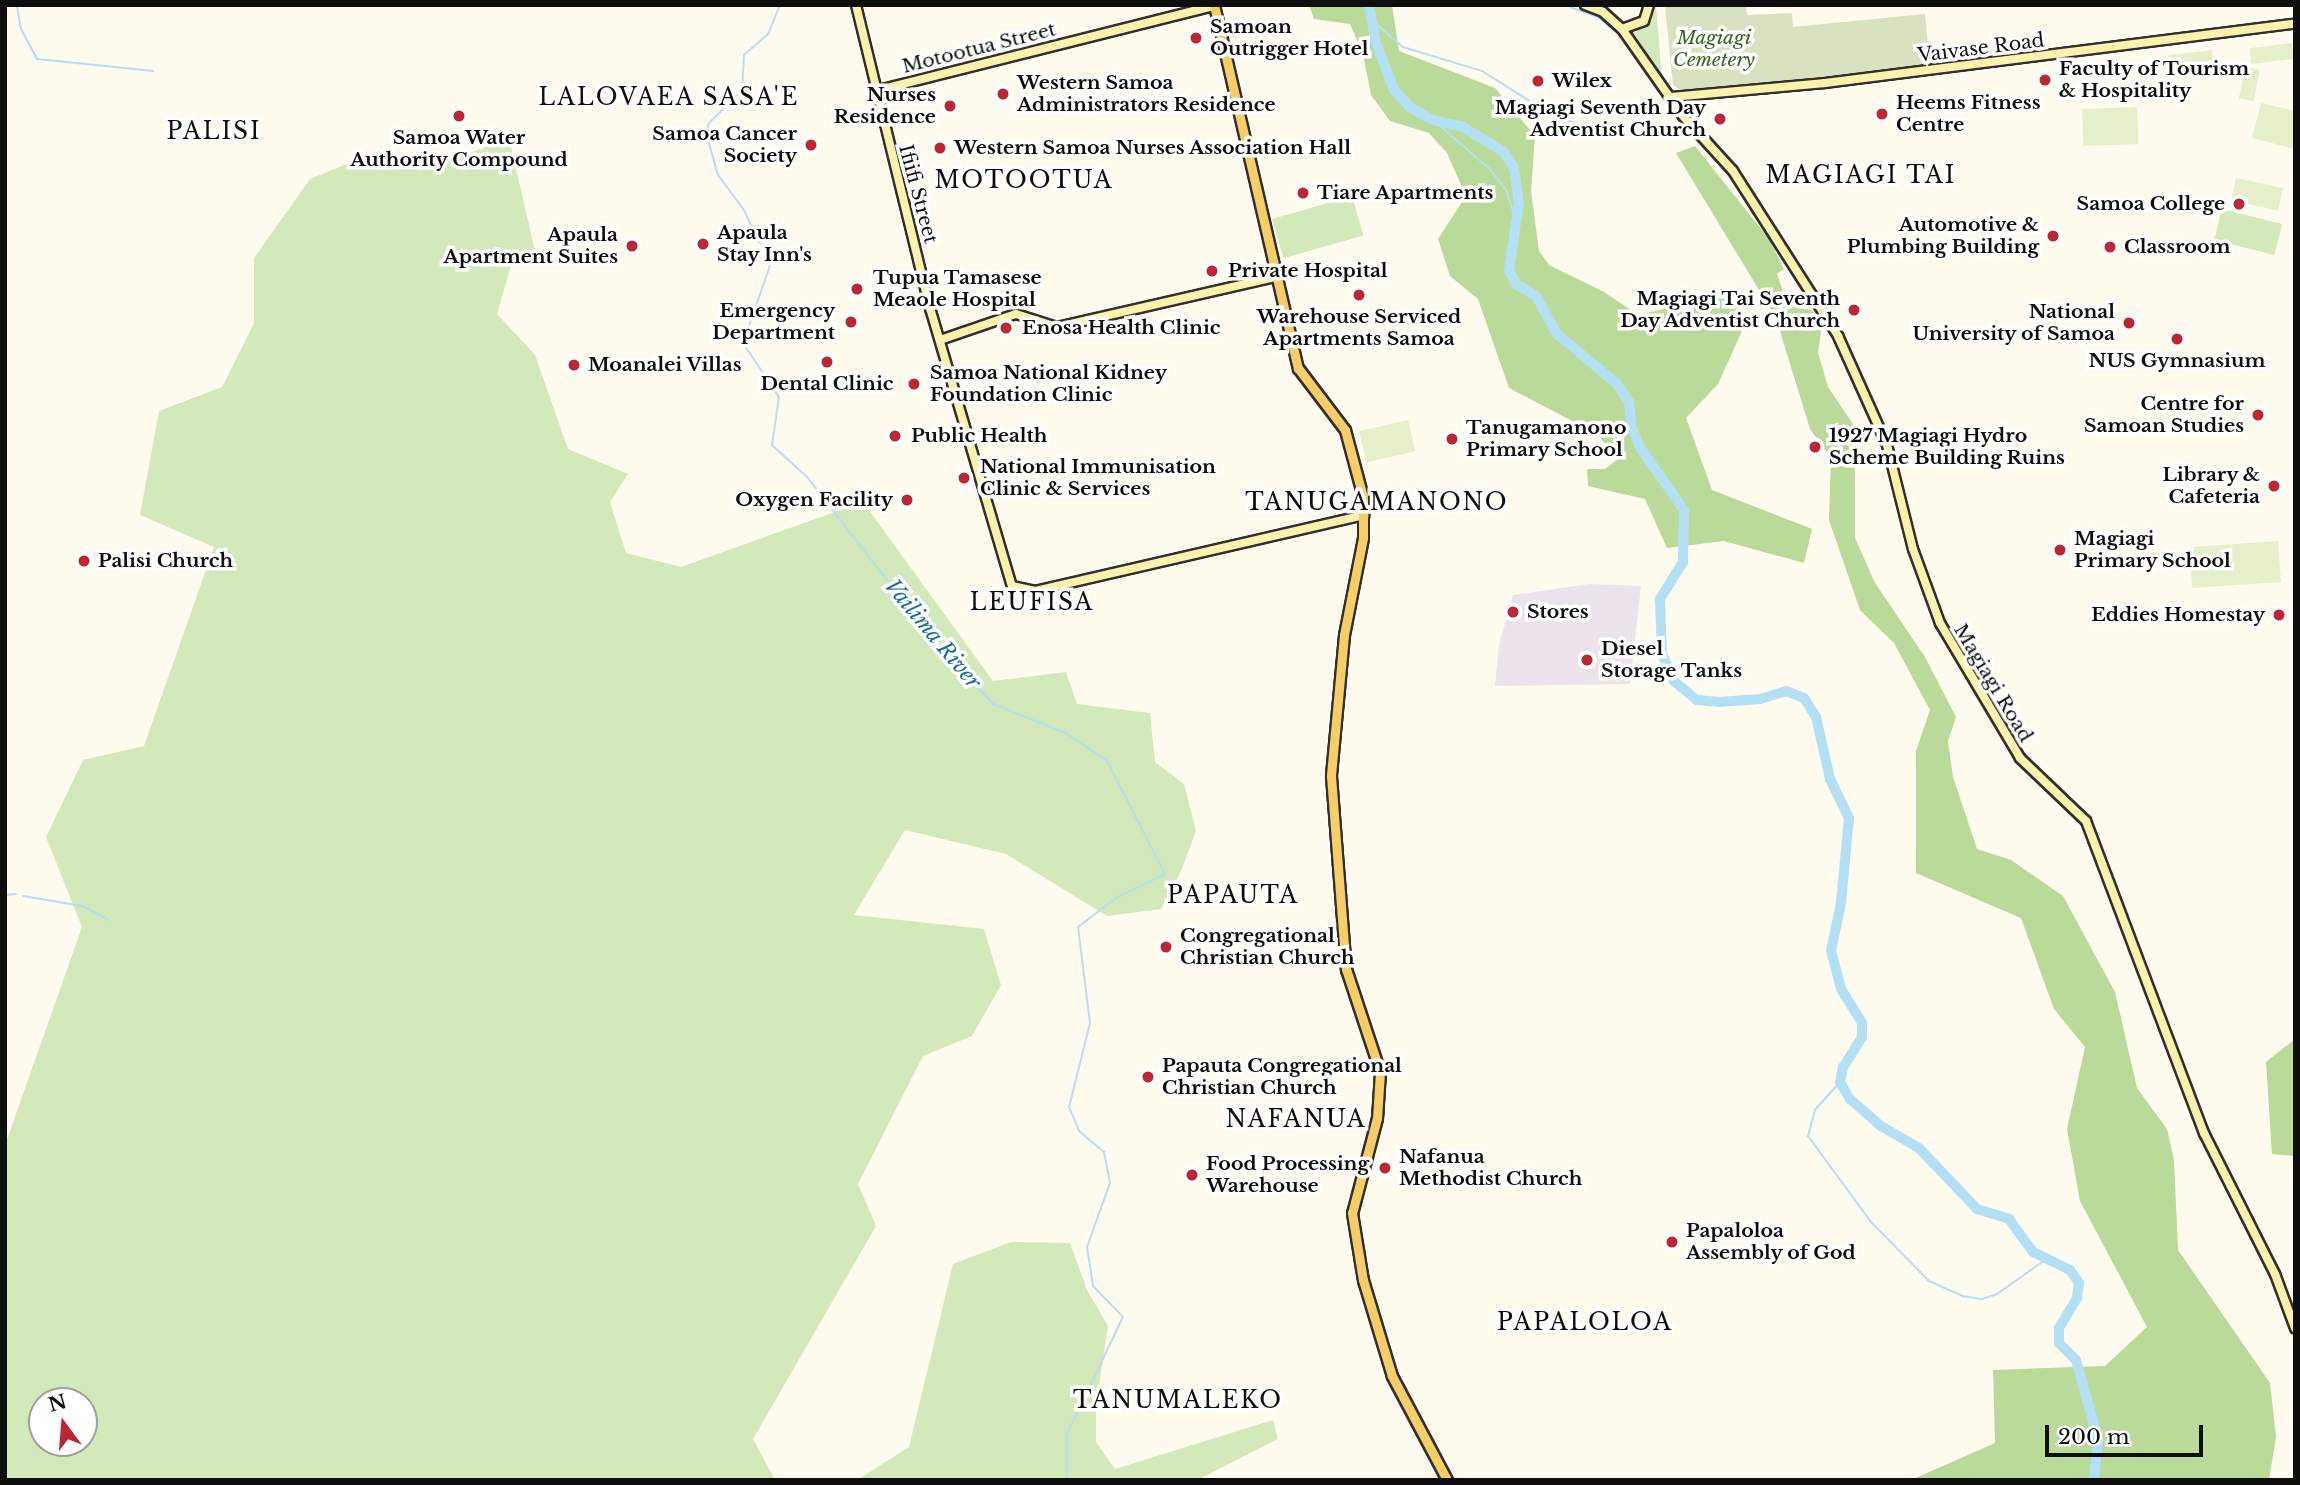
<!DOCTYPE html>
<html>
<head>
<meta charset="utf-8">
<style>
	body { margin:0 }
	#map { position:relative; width:2300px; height:1485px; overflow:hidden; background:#fffbef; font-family:"Libre Baskerville",serif }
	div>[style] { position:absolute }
	.industrial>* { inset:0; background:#ebe2ec }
	.green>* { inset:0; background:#d4e9b9; transform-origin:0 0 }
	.forest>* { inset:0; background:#b9da98 }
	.cemetery>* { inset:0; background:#d8e1c0 }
	.pitch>* { inset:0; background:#e5f0cb; transform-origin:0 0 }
	.stream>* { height:2px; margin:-1px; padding:0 1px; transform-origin:1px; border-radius:1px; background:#b4e0f6 }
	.river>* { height:10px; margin:-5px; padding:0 5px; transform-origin:5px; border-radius:5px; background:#b4e0f6 }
	.roads { filter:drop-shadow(2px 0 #303030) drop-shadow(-2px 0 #303030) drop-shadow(0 2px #303030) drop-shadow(0 -2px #303030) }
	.secondary>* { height:8px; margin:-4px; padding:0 4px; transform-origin:4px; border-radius:4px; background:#fef1ab }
	.primary>* { height:9px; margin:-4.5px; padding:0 4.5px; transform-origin:4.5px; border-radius:4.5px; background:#f7cd67 }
	.dots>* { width:19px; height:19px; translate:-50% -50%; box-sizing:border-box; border:4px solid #fff; border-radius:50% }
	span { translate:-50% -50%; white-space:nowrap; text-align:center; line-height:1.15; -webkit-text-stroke:7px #fff; paint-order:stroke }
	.poi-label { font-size:19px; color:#0e0e0e; font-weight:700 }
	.left { translate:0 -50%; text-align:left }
	.right { translate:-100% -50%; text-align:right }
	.park-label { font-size:19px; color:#31651e; font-style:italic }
	.street-label { font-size:19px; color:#0e0e0e }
	.water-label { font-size:21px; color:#186b9f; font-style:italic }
	.quarter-label { font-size:23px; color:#0e0e0e; letter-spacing:2px }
	.frame { position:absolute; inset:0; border:7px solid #0e0e0e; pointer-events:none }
	.north { position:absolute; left:28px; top:1387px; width:70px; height:70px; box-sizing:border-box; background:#fff; border:2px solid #9f9f9f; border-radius:50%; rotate:344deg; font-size:19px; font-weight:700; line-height:28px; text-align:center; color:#0e0e0e }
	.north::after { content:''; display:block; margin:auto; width:24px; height:32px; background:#bd2735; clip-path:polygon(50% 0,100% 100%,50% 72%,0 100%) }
	.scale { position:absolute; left:2045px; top:1425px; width:158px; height:32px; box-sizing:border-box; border:4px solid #0e0e0e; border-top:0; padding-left:9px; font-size:21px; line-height:24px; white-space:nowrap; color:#0e0e0e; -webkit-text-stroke:5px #fff; paint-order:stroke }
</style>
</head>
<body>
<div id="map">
	<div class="industrial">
		<i style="clip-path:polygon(1589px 584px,1641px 586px,1630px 684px,1495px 686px,1499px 645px,1513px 595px)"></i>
	</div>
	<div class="green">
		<i style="clip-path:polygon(1653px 5px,1656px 5px,1662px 81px,1633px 34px,1648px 23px)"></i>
		<i style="clip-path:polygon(evenodd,501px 141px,511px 147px,535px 251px,515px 252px,497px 314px,535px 355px,568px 449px,628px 474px,610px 502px,626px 553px,681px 567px,863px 502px,993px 681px,1066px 672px,1077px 704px,1150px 713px,1155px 762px,1184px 784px,1196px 831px,1181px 871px,1161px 909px,1107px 916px,1006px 854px,905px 830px,854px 915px,984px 929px,1001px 985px,972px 1036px,923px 1056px,858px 1184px,876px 1226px,753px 1439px,775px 1480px,5px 1480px,5px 1145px,82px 927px,46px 837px,83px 760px,144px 746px,214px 547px,140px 515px,159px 411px,222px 387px,254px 323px,254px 258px,310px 179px,379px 151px,436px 166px,501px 141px,84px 1401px,84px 1443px,42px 1443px,42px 1401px,84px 1401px)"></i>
		<i style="left:1352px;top:196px;width:41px;height:83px;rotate:74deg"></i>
		<i style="left:2222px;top:209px;width:62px;height:32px;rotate:14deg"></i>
		<i style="clip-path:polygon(1011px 1242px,1070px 1243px,1087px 1290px,1108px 1326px,1096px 1405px,1096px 1442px,1115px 1469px,1273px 1420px,1278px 1439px,1197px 1480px,857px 1480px,909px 1447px,953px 1264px)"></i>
	</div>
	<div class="forest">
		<i style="clip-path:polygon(1309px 5px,1392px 5px,1399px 51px,1495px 88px,1535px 136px,1531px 191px,1539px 251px,1549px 265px,1604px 292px,1638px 315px,1730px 294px,1746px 322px,1718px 384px,1686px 418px,1712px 490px,1812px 529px,1804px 563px,1724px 541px,1667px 548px,1645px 499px,1588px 486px,1587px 469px,1605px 469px,1618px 459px,1597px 434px,1509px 388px,1478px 299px,1450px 276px,1438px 239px,1466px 196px,1447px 153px,1429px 133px,1390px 121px,1371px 95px,1363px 54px,1350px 24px,1314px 19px)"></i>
		<i style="clip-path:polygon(1695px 146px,1769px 239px,1784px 269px,1777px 274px,1788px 306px,1811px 310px,1822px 323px,1818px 353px,1828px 387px,1855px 427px,1855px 538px,1875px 583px,1925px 657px,1956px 717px,1948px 741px,1953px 777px,1977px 849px,2011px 860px,2063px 896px,2115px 992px,2137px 1088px,2167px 1129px,2174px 1160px,2178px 1250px,2270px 1383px,2276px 1437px,2269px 1480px,1911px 1480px,1995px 1443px,1993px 1370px,2105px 1366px,2147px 1327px,2080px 1201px,2067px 1129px,2085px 1047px,2054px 1009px,2021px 918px,1916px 873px,1916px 751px,1930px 710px,1894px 643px,1860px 610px,1829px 520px,1831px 458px,1810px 429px,1776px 318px,1676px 153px)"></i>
		<i style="clip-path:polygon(2295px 1039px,2295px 1156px,2272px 1154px,2266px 1062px)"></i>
	</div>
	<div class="cemetery">
		<i style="clip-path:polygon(1665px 5px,1746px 5px,1747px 15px,1792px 13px,1793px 27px,1925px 14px,1930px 67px,1687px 94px,1673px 85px)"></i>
	</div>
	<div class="pitch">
		<i style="left:2292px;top:43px;width:16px;height:43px;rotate:83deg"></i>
		<i style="left:2212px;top:50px;width:16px;height:44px;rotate:83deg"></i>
		<i style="left:2245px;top:67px;width:15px;height:32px;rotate:11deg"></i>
		<i style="clip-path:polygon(2261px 103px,2295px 111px,2295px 149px,2252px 138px)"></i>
		<i style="left:2137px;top:107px;width:37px;height:55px;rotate:88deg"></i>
		<i style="left:2236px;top:178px;width:48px;height:23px;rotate:12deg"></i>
		<i style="left:1408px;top:420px;width:32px;height:50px;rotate:77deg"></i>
		<i style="left:2278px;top:541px;width:41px;height:89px;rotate:86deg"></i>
	</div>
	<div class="stream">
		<i style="left:17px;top:5px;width:24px;rotate:81deg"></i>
		<i style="left:21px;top:29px;width:34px;rotate:62deg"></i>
		<i style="left:37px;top:59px;width:117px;rotate:5.9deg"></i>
		<i style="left:780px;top:5px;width:31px;rotate:112deg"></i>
		<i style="left:768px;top:34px;width:32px;rotate:139deg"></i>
		<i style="left:744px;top:55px;width:36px;rotate:93deg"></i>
		<i style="left:742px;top:91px;width:46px;rotate:135.9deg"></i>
		<i style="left:709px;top:123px;width:10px;rotate:107deg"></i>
		<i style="left:706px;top:133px;width:44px;rotate:74.1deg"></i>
		<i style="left:718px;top:175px;width:44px;rotate:53.4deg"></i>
		<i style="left:744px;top:210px;width:35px;rotate:65deg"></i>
		<i style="left:759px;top:242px;width:19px;rotate:39deg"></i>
		<i style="left:774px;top:254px;width:94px;rotate:109.2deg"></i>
		<i style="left:743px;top:343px;width:65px;rotate:56.3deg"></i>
		<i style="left:779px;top:397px;width:49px;rotate:98.3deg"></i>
		<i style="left:772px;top:445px;width:49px;rotate:42.5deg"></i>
		<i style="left:808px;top:478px;width:205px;rotate:52.3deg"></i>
		<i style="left:933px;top:640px;width:88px;rotate:46.8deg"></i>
		<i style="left:993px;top:704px;width:79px;rotate:21.7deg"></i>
		<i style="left:1066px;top:733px;width:50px;rotate:34.3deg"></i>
		<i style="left:1107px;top:761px;width:127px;rotate:62.8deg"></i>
		<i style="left:1165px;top:874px;width:55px;rotate:153.9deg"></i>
		<i style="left:1116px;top:898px;width:48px;rotate:142.7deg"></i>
		<i style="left:1078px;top:927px;width:97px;rotate:82.9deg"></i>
		<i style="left:1090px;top:1023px;width:87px;rotate:104deg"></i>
		<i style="left:1069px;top:1107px;width:26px;rotate:67deg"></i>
		<i style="left:1079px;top:1131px;width:33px;rotate:40deg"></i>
		<i style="left:1104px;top:1152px;width:32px;rotate:79deg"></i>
		<i style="left:1110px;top:1183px;width:68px;rotate:109.8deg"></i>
		<i style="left:1087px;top:1247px;width:39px;rotate:81deg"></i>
		<i style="left:1093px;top:1286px;width:43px;rotate:45.9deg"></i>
		<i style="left:1123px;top:1317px;width:130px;rotate:115.6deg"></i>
		<i style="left:1067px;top:1434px;width:46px;rotate:90deg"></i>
		<i style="left:1570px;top:7px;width:30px;rotate:20deg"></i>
		<i style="left:1598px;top:17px;width:21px;rotate:41deg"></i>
		<i style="left:1369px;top:18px;width:45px;rotate:40.5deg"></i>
		<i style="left:1403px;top:47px;width:83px;rotate:16.9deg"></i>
		<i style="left:1482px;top:71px;width:83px;rotate:32.2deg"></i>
		<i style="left:1552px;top:115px;width:69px;rotate:19.5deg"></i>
		<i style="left:1619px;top:36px;width:2px;rotate:63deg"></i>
		<i style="left:1433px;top:120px;width:75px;rotate:40.7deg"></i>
		<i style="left:1490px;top:169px;width:26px;rotate:53deg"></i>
		<i style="left:1506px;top:190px;width:32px;rotate:72deg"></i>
		<i style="left:5px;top:895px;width:11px;rotate:-5deg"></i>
		<i style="left:23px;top:896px;width:60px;rotate:9.6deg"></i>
		<i style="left:82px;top:906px;width:30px;rotate:27deg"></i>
		<i style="left:1840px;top:1082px;width:38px;rotate:132deg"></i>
		<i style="left:1815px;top:1110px;width:27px;rotate:105deg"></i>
		<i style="left:1808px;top:1136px;width:107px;rotate:53.8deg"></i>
		<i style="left:1871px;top:1222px;width:83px;rotate:45.5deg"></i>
		<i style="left:1929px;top:1281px;width:36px;rotate:24deg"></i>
		<i style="left:1962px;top:1296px;width:20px;rotate:9deg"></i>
		<i style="left:1982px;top:1299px;width:16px;rotate:-18deg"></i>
		<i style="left:1997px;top:1294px;width:59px;rotate:-35.3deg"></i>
	</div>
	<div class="river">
		<i style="left:1369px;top:5px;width:36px;rotate:80deg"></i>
		<i style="left:1375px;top:40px;width:53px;rotate:69.2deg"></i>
		<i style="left:1394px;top:90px;width:25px;rotate:47deg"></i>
		<i style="left:1411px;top:108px;width:25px;rotate:29deg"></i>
		<i style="left:1433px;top:120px;width:31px;rotate:13deg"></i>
		<i style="left:1463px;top:127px;width:48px;rotate:31.4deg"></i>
		<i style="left:1504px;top:152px;width:19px;rotate:58deg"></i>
		<i style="left:1514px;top:168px;width:35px;rotate:82deg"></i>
		<i style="left:1519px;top:203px;width:68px;rotate:98.5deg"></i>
		<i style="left:1509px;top:270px;width:16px;rotate:63deg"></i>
		<i style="left:1516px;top:284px;width:23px;rotate:31deg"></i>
		<i style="left:1536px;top:296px;width:43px;rotate:61.1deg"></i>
		<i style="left:1557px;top:334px;width:78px;rotate:39.8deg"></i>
		<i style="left:1617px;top:384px;width:22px;rotate:56deg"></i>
		<i style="left:1629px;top:402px;width:27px;rotate:84deg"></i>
		<i style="left:1632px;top:429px;width:22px;rotate:66deg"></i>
		<i style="left:1641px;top:449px;width:75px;rotate:54.8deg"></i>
		<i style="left:1684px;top:510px;width:52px;rotate:91.1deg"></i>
		<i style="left:1683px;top:562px;width:44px;rotate:121.9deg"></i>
		<i style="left:1660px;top:599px;width:55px;rotate:87.9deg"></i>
		<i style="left:1662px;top:654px;width:30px;rotate:66deg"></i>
		<i style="left:1674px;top:681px;width:30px;rotate:40deg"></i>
		<i style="left:1697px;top:700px;width:22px;rotate:5deg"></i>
		<i style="left:1719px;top:702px;width:41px;rotate:-4.2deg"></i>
		<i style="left:1760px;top:699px;width:27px;rotate:-17deg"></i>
		<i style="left:1786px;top:691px;width:19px;rotate:21deg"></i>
		<i style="left:1804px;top:698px;width:22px;rotate:58deg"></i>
		<i style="left:1816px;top:717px;width:64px;rotate:77.3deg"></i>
		<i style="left:1830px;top:779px;width:43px;rotate:64deg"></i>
		<i style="left:1849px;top:818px;width:85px;rotate:95.4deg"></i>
		<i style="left:1841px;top:903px;width:49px;rotate:101.8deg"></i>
		<i style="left:1831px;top:951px;width:39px;rotate:75deg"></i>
		<i style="left:1841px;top:989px;width:40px;rotate:58deg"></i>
		<i style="left:1862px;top:1023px;width:14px;rotate:90deg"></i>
		<i style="left:1862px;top:1037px;width:36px;rotate:122deg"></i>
		<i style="left:1843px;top:1067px;width:15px;rotate:101deg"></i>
		<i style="left:1840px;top:1082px;width:20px;rotate:60deg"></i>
		<i style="left:1850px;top:1099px;width:41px;rotate:41.1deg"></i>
		<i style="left:1881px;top:1126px;width:44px;rotate:30.1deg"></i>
		<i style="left:1919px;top:1148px;width:84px;rotate:46.4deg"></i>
		<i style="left:1977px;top:1209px;width:34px;rotate:17deg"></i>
		<i style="left:2009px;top:1219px;width:41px;rotate:54deg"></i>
		<i style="left:2033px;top:1252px;width:41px;rotate:25.9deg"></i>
		<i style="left:2070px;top:1270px;width:16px;rotate:55deg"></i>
		<i style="left:2079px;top:1283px;width:15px;rotate:98deg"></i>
		<i style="left:2077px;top:1298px;width:35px;rotate:121deg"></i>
		<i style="left:2059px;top:1328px;width:15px;rotate:90deg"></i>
		<i style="left:2059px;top:1343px;width:24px;rotate:45deg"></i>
		<i style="left:2076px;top:1360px;width:82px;rotate:74.4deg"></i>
		<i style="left:2098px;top:1439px;width:41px;rotate:95.6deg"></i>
	</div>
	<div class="roads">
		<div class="secondary">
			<i style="left:856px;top:5px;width:312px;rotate:76.3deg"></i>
			<i style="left:930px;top:308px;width:290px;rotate:73.6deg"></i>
			<i style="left:1012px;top:586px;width:24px;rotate:12deg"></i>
			<i style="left:1035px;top:591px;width:338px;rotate:-13deg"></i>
			<i style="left:1585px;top:5px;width:19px;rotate:21deg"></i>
			<i style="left:1603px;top:12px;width:25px;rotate:42deg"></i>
			<i style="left:1622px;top:29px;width:106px;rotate:55deg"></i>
			<i style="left:1683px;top:116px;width:74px;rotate:47.7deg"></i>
			<i style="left:1733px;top:171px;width:196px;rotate:57.5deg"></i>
			<i style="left:1838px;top:336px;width:120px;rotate:65.8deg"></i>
			<i style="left:1887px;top:445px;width:107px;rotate:76deg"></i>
			<i style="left:1913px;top:549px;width:79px;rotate:70deg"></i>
			<i style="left:1940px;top:623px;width:157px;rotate:59.3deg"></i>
			<i style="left:2020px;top:758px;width:91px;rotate:43.7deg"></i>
			<i style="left:2086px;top:821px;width:334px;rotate:69.3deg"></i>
			<i style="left:2204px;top:1133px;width:158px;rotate:63.3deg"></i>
			<i style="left:2275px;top:1274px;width:58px;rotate:69.7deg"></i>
			<i style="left:1622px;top:29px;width:23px;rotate:-20deg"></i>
			<i style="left:1644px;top:21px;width:17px;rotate:-73deg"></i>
			<i style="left:875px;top:91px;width:349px;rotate:-14.1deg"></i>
			<i style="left:1671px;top:97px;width:155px;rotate:-5.2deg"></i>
			<i style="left:1825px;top:83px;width:474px;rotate:-7.2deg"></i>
			<i style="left:940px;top:340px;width:80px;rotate:-18.9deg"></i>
			<i style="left:1016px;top:314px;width:43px;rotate:17.6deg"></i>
			<i style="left:1057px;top:327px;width:224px;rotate:-12.9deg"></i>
		</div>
		<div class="primary">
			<i style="left:1214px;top:5px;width:373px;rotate:77deg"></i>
			<i style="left:1298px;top:368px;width:78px;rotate:52.8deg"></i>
			<i style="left:1345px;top:430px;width:69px;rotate:75deg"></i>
			<i style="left:1363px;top:497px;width:41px;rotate:90deg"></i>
			<i style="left:1363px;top:538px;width:99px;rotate:101.1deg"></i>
			<i style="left:1344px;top:635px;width:142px;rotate:95.3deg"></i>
			<i style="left:1331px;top:776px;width:194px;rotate:85.6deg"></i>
			<i style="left:1346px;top:969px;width:108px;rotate:71.7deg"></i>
			<i style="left:1380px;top:1072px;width:46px;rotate:93.7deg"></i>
			<i style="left:1377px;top:1118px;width:98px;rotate:104.7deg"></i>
			<i style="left:1352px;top:1213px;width:68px;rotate:80.7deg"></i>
			<i style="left:1363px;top:1280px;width:100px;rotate:73.2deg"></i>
			<i style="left:1392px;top:1376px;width:118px;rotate:62.1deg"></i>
		</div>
	</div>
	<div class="dots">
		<i style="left:1196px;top:38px;background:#bd2735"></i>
		<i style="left:2045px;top:80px;background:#bd2735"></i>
		<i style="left:1538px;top:81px;background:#bd2735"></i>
		<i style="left:1003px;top:94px;background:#bd2735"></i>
		<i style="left:950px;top:106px;background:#bd2735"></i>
		<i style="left:1882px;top:114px;background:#bd2735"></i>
		<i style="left:459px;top:116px;background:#bd2735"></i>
		<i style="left:1720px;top:119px;background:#bd2735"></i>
		<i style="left:811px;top:145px;background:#bd2735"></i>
		<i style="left:940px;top:148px;background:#bd2735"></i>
		<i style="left:1303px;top:193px;background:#bd2735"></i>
		<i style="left:2239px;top:204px;background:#bd2735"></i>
		<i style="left:2053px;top:236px;background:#bd2735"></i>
		<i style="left:703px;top:244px;background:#bd2735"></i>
		<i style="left:632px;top:246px;background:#bd2735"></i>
		<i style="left:2110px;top:247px;background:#bd2735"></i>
		<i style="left:1212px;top:271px;background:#bd2735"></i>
		<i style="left:857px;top:289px;background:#bd2735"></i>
		<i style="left:1359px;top:295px;background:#bd2735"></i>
		<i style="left:1854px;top:310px;background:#bd2735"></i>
		<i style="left:851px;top:322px;background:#bd2735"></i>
		<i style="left:2129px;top:323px;background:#bd2735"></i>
		<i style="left:1006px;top:328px;background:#bd2735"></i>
		<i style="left:2177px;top:339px;background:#bd2735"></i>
		<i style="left:827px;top:362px;background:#bd2735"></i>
		<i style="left:574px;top:365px;background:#bd2735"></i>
		<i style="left:914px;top:384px;background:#bd2735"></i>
		<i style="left:2258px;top:415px;background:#bd2735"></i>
		<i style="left:895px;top:436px;background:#bd2735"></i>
		<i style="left:1452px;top:439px;background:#bd2735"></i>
		<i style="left:1815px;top:447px;background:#bd2735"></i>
		<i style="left:964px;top:478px;background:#bd2735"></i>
		<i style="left:2274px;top:486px;background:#bd2735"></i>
		<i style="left:907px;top:500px;background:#bd2735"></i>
		<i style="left:2060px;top:550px;background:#bd2735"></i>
		<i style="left:84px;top:561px;background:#bd2735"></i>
		<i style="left:1513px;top:612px;background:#bd2735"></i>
		<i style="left:2279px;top:615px;background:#bd2735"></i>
		<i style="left:1587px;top:660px;background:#bd2735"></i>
		<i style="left:1166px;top:947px;background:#bd2735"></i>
		<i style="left:1148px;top:1077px;background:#bd2735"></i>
		<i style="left:1385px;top:1168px;background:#bd2735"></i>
		<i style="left:1192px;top:1175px;background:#bd2735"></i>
		<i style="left:1672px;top:1242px;background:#bd2735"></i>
	</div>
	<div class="poi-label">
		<span class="left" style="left:1210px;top:38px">Samoan<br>Outrigger Hotel</span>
		<span class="left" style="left:2059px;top:80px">Faculty of Tourism<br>&amp; Hospitality</span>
		<span class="left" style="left:1552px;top:81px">Wilex</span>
		<span class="left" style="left:1017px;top:94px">Western Samoa<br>Administrators Residence</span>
		<span class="right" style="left:936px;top:106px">Nurses<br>Residence</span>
		<span class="left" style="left:1896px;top:114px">Heems Fitness<br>Centre</span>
		<span class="right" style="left:1706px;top:119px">Magiagi Seventh Day<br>Adventist Church</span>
		<span class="right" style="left:797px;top:145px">Samoa Cancer<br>Society</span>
		<span style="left:459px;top:149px">Samoa Water<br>Authority Compound</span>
		<span class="left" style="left:954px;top:148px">Western Samoa Nurses Association Hall</span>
		<span class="left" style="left:1317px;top:193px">Tiare Apartments</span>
		<span class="right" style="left:2225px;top:204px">Samoa College</span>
		<span class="right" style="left:2039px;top:236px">Automotive &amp;<br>Plumbing Building</span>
		<span class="left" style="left:717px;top:244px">Apaula<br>Stay Inn's</span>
		<span class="right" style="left:618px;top:246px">Apaula<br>Apartment Suites</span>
		<span class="left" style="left:2124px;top:247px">Classroom</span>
		<span class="left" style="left:1228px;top:271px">Private Hospital</span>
		<span class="left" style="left:873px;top:289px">Tupua Tamasese<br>Meaole Hospital</span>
		<span class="right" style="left:1840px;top:310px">Magiagi Tai Seventh<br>Day Adventist Church</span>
		<span class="right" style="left:835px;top:322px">Emergency<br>Department</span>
		<span class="right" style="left:2115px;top:323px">National<br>University of Samoa</span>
		<span style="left:1359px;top:328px">Warehouse Serviced<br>Apartments Samoa</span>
		<span class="left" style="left:1022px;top:328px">Enosa Health Clinic</span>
		<span style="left:2177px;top:361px">NUS Gymnasium</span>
		<span class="left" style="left:588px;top:365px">Moanalei Villas</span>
		<span class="left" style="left:930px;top:384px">Samoa National Kidney<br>Foundation Clinic</span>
		<span style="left:827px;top:384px">Dental Clinic</span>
		<span class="right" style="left:2244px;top:415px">Centre for<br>Samoan Studies</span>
		<span class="left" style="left:1466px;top:439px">Tanugamanono<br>Primary School</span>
		<span class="left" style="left:911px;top:436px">Public Health</span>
		<span class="left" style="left:1829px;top:447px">1927 Magiagi Hydro<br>Scheme Building Ruins</span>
		<span class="left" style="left:980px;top:478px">National Immunisation<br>Clinic &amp; Services</span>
		<span class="right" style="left:2260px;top:486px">Library &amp;<br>Cafeteria</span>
		<span class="right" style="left:893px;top:500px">Oxygen Facility</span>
		<span class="left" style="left:2074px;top:550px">Magiagi<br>Primary School</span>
		<span class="left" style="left:98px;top:561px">Palisi Church</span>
		<span class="left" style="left:1527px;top:612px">Stores</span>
		<span class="right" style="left:2265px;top:615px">Eddies Homestay</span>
		<span class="left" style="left:1601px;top:660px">Diesel<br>Storage Tanks</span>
		<span class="left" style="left:1180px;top:947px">Congregational<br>Christian Church</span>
		<span class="left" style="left:1162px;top:1077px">Papauta Congregational<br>Christian Church</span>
		<span class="left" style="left:1399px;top:1168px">Nafanua<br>Methodist Church</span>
		<span class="left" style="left:1206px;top:1175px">Food Processing<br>Warehouse</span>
		<span class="left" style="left:1686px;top:1242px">Papaloloa<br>Assembly of God</span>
	</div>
	<div class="park-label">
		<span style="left:1714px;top:49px">Magiagi<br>Cemetery</span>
	</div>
	<div class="street-label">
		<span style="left:979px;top:48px;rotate:-14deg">Motootua Street</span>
		<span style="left:1981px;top:48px;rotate:-7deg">Vaivase Road</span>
		<span style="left:918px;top:194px;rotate:75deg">Ifiifi Street</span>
		<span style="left:1993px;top:683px;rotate:59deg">Magiagi Road</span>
	</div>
	<div class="water-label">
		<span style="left:933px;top:634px;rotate:50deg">Vailima River</span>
	</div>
	<div class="quarter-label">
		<span style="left:669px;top:97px">LALOVAEA SASA'E</span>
		<span style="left:214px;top:131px">PALISI</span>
		<span style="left:1861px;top:175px">MAGIAGI TAI</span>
		<span style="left:1024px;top:180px">MOTOOTUA</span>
		<span style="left:1377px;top:502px">TANUGAMANONO</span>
		<span style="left:1032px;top:602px">LEUFISA</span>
		<span style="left:1233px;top:895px">PAPAUTA</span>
		<span style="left:1296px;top:1119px">NAFANUA</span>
		<span style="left:1585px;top:1322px">PAPALOLOA</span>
		<span style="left:1178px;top:1400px">TANUMALEKO</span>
	</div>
	<div class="frame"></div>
	<div class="north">N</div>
	<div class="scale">200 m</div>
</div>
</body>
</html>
